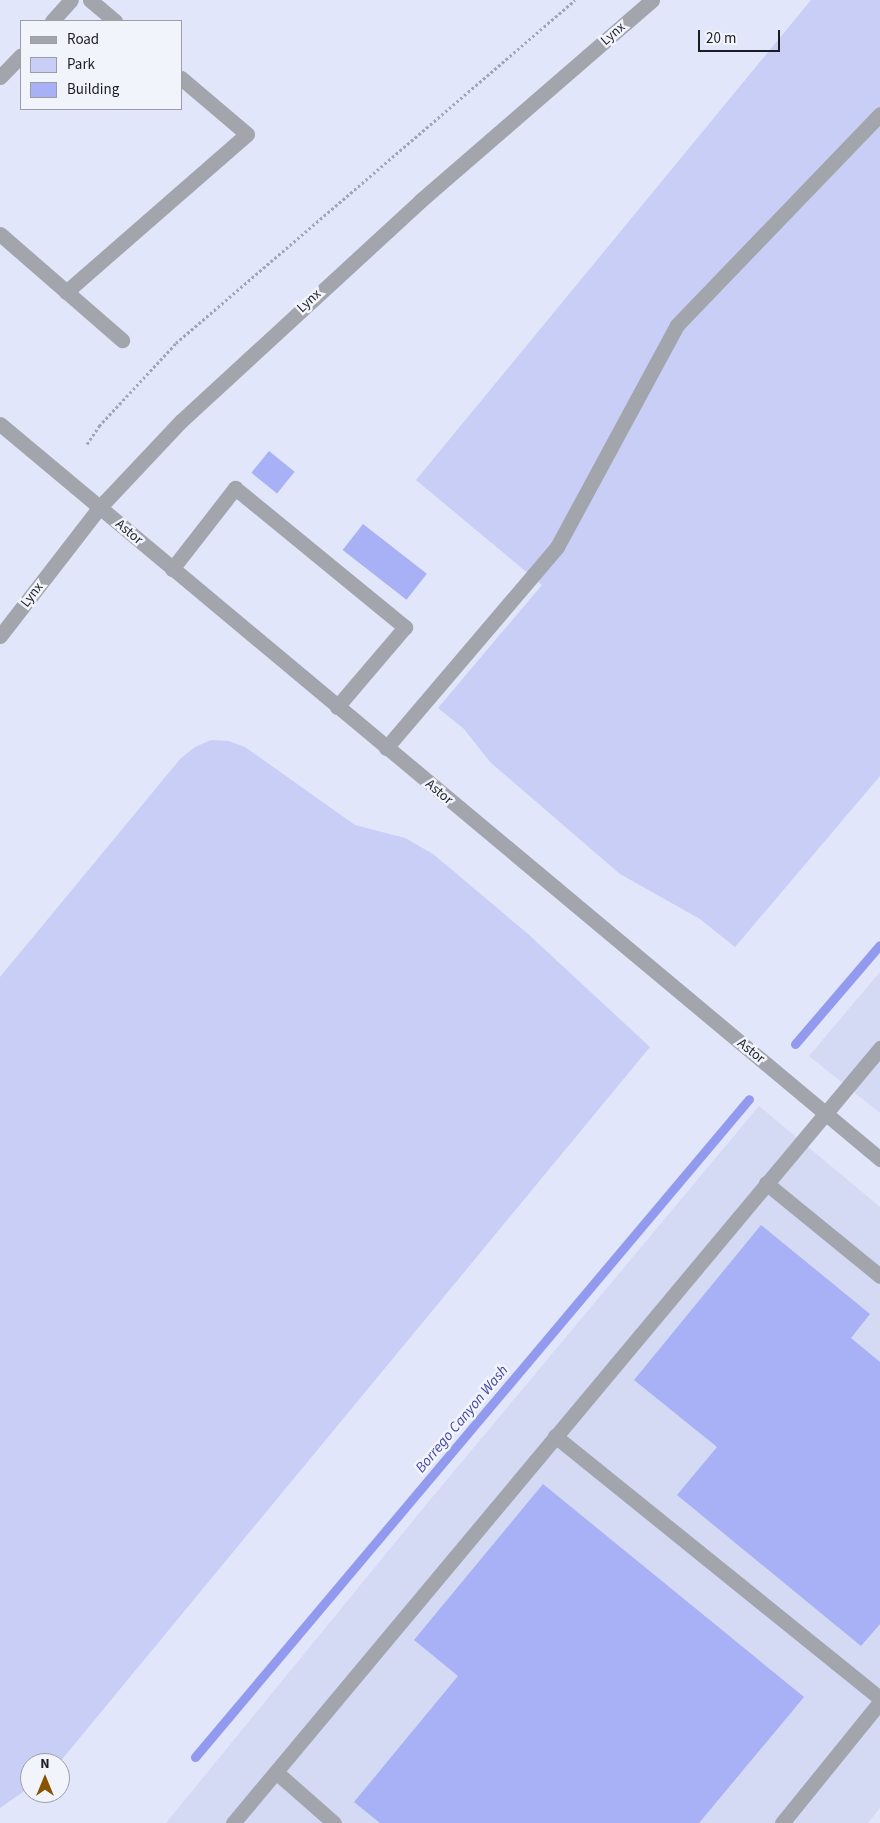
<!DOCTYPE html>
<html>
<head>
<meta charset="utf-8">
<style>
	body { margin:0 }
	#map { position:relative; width:880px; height:1823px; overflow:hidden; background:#e2e6fa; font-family:"Source Sans 3",sans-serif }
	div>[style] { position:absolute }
	.built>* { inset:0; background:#d4d9f4 }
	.green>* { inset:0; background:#c8cef5 }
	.stream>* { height:9px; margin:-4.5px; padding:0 4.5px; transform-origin:4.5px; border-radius:4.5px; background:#919aee }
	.building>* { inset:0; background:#a8b1f5; transform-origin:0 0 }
	.path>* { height:3px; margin-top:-1.5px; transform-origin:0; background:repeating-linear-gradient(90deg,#a2a5b5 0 2.5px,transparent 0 5px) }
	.minor>* { height:15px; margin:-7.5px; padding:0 7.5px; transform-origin:7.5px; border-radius:7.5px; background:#a3a5ad }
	span { translate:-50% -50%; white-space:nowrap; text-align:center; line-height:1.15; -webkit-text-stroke:5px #f2f4fc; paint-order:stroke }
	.street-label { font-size:14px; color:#1b1c24 }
	.water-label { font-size:15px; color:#4647a8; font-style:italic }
	.legend { position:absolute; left:20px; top:20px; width:162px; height:90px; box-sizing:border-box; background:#f2f4fc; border:1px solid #9c9ea6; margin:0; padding:6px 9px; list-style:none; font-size:15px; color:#1b1c24 }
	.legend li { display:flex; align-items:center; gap:10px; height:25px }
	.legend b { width:25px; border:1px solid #9c9ea6 }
	.north { position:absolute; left:20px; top:1753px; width:50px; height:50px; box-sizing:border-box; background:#f2f4fc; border:1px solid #9c9ea6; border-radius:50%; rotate:0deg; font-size:14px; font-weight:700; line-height:20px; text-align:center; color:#1b1c24 }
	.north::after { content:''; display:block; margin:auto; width:18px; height:22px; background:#895401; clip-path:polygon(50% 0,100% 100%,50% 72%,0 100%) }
	.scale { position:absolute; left:698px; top:30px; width:82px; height:22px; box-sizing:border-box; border:2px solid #1b1c24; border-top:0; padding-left:6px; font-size:15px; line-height:18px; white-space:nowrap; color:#1b1c24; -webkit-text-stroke:4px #f2f4fc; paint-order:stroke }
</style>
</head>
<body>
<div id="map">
	<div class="built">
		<i style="clip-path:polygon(880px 972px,880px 1113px,809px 1056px)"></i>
		<i style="clip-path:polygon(759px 1106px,880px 1207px,880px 1808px,868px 1823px,166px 1823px,425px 1506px)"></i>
	</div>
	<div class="green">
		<i style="clip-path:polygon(811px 0,880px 0,880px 776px,735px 947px,700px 919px,620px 874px,490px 762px,464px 729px,438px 708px,542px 585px,416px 480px)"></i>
		<i style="clip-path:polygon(211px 740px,229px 741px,245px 747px,355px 825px,405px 838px,433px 854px,528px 934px,650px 1047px,59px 1763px,30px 1763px,30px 1787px,0 1808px,0 977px,181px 758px,195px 747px)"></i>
	</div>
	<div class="stream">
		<i style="left:795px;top:1044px;width:130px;rotate:-49.4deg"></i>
		<i style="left:195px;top:1757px;width:860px;rotate:-49.9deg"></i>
	</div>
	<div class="building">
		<i style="left:269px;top:451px;width:33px;height:28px;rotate:39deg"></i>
		<i style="left:363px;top:524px;width:81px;height:33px;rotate:38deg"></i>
		<i style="clip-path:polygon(761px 1225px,870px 1314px,851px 1338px,880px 1362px,880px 1624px,861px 1646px,677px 1495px,717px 1447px,634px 1380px)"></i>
		<i style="clip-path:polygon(543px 1484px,804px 1697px,699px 1823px,380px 1823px,354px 1802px,458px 1676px,414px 1640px)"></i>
	</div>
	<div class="path">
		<i style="left:87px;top:444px;width:22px;rotate:-56deg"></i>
		<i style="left:99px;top:426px;width:113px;rotate:-47.1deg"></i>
		<i style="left:176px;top:343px;width:526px;rotate:-40.68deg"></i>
	</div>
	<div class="minor">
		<i style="left:90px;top:0;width:33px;rotate:40deg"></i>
		<i style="left:52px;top:21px;width:28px;rotate:-48deg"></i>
		<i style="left:0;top:77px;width:30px;rotate:-46deg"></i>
		<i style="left:0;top:234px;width:162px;rotate:41deg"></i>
		<i style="left:66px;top:292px;width:240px;rotate:-41.1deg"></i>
		<i style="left:247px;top:134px;width:87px;rotate:-139.7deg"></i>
		<i style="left:0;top:424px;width:1147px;rotate:39.87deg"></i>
		<i style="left:172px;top:569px;width:103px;rotate:-52.1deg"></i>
		<i style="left:235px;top:488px;width:220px;rotate:39.3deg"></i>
		<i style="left:405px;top:627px;width:105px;rotate:130.4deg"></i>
		<i style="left:0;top:636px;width:162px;rotate:-52.3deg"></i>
		<i style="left:99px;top:508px;width:120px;rotate:-46.7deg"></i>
		<i style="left:181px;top:421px;width:325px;rotate:-42.6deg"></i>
		<i style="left:420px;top:201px;width:307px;rotate:-40.9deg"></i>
		<i style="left:386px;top:748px;width:264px;rotate:-49.6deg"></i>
		<i style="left:557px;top:547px;width:252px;rotate:-61.6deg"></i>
		<i style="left:677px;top:325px;width:293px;rotate:-46.1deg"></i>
		<i style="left:766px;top:1183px;width:147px;rotate:39.2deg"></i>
		<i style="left:555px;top:1436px;width:417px;rotate:38.9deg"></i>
		<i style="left:276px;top:1772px;width:77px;rotate:41.3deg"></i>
		<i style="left:233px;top:1823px;width:1010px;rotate:-50.14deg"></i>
		<i style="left:782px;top:1823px;width:156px;rotate:-51deg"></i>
	</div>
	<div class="street-label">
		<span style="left:613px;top:34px;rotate:-41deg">Lynx</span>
		<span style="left:309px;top:301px;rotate:-43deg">Lynx</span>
		<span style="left:129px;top:532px;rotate:40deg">Astor</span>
		<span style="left:32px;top:595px;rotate:-52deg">Lynx</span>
		<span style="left:439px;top:792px;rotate:40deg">Astor</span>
		<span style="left:751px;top:1051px;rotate:39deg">Astor</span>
	</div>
	<div class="water-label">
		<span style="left:462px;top:1419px;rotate:-50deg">Borrego Canyon Wash</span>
	</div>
	<ul class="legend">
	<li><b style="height:6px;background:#a3a5ad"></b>Road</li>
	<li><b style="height:14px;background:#c8cef5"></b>Park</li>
	<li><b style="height:14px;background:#a8b1f5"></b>Building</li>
	</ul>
	<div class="north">N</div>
	<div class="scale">20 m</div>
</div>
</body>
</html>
